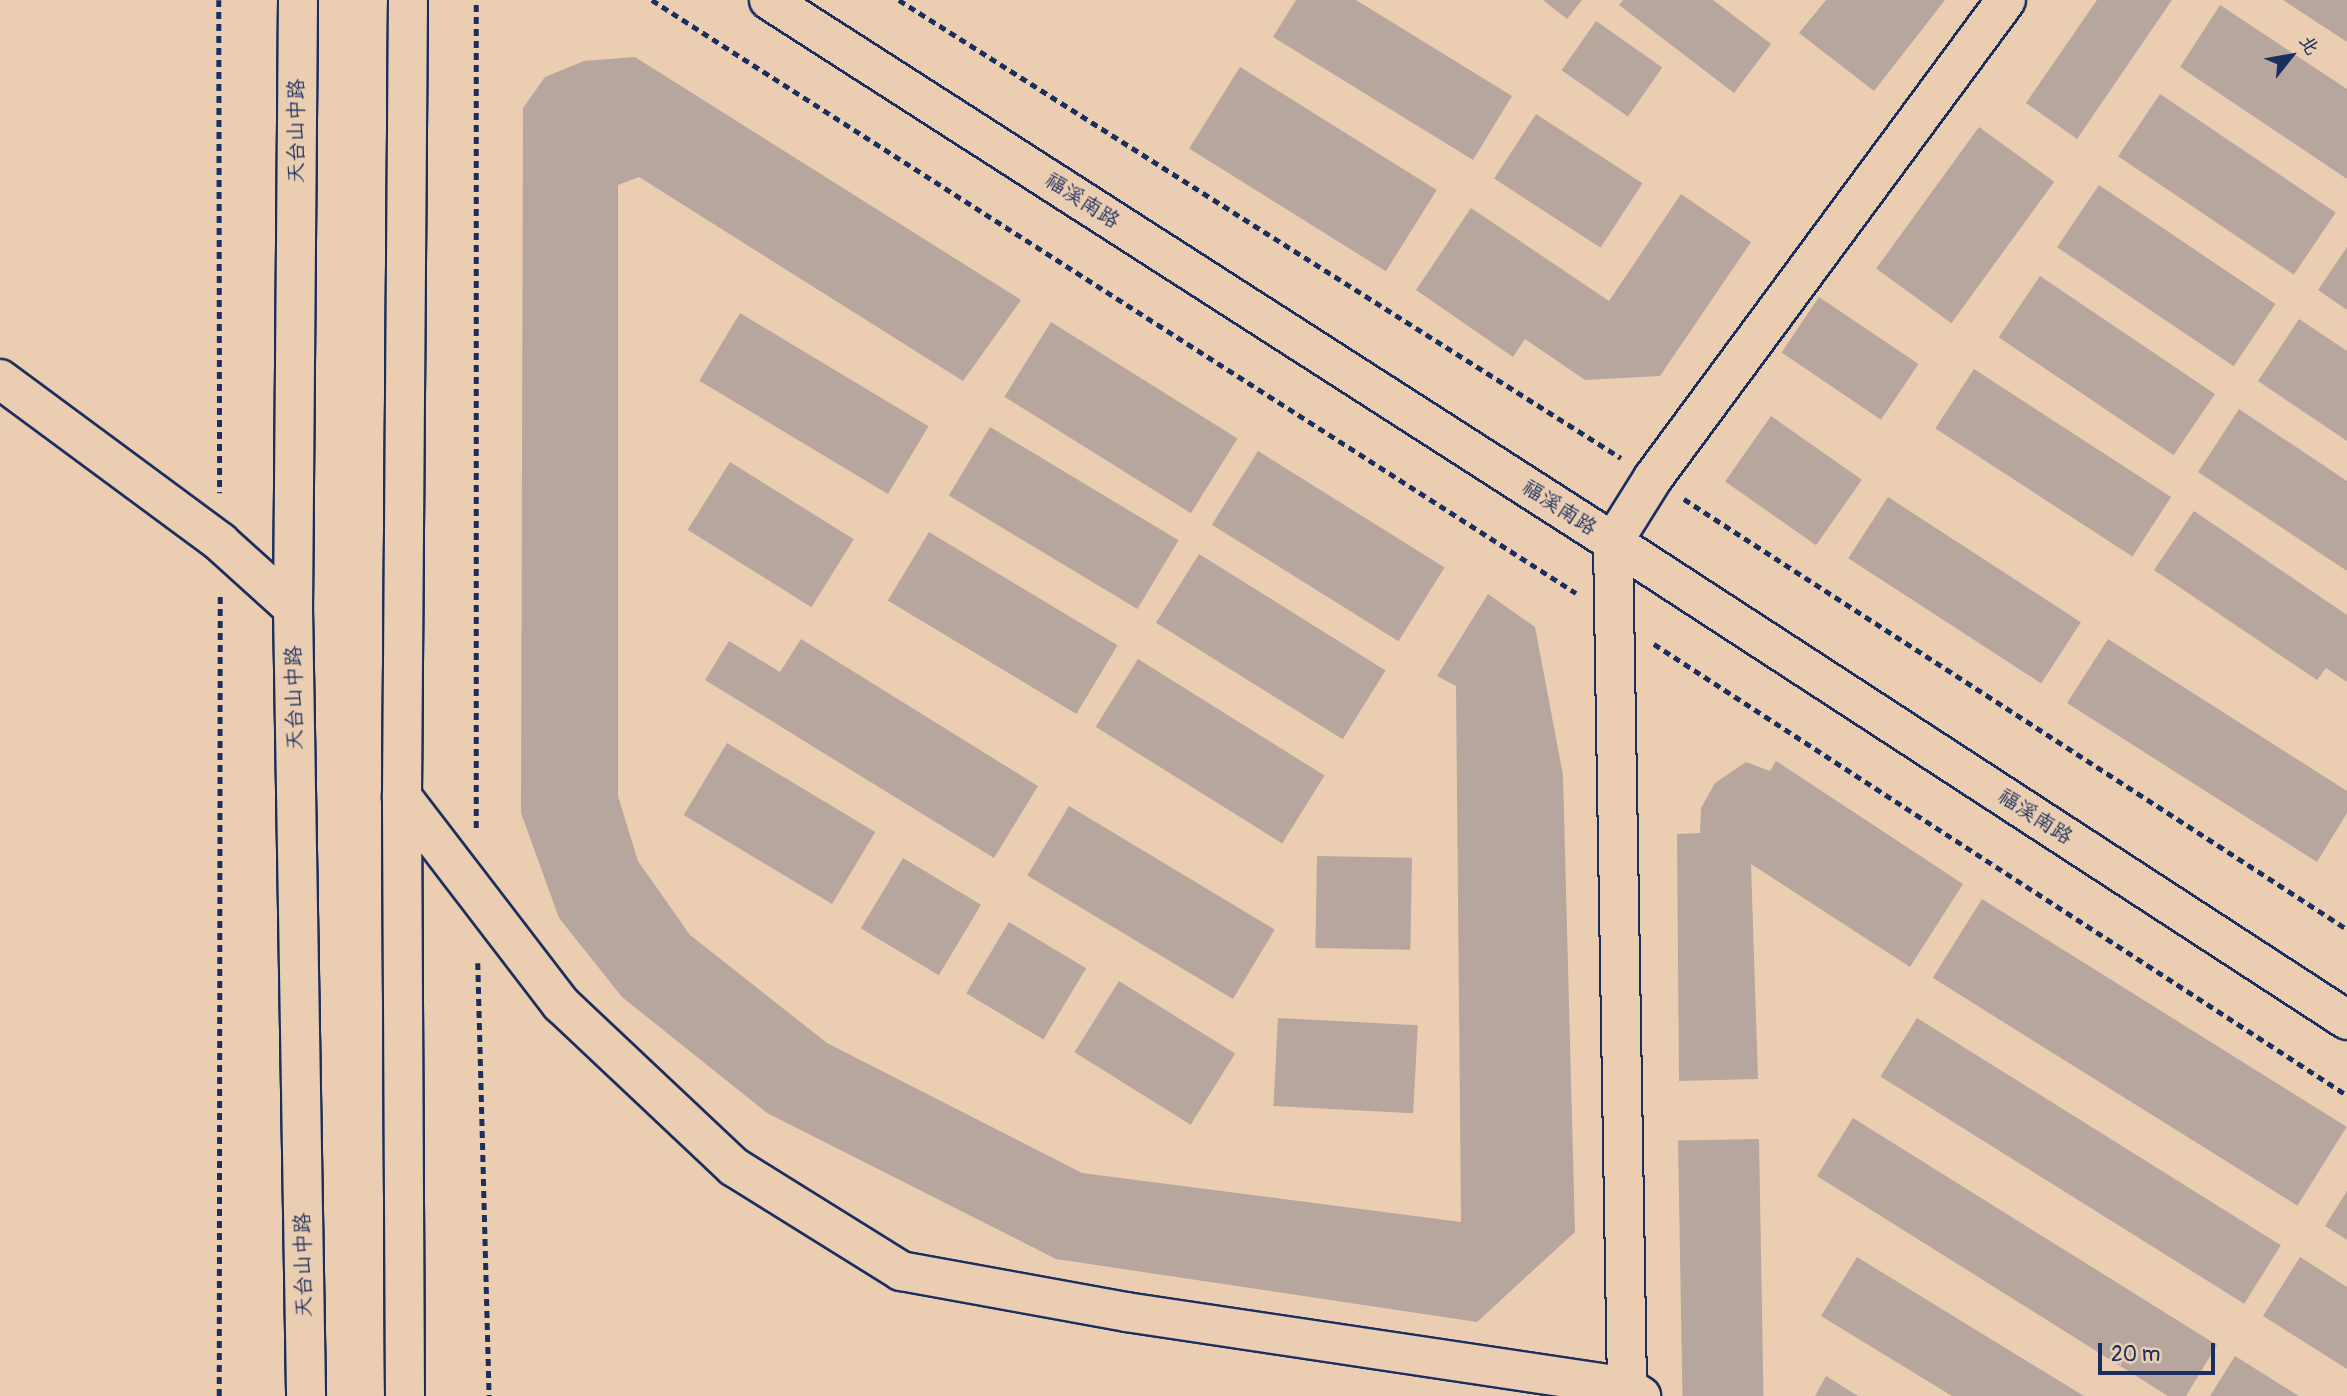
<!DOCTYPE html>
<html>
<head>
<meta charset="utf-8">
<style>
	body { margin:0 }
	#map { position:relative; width:2347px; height:1396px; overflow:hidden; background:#ebceb2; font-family:Pangolin,"LXGW WenKai TC",sans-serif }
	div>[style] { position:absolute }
	.building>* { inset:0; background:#b7a69d; transform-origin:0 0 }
	.path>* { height:4.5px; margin-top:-2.25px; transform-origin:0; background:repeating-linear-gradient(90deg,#1b2f5e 0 7px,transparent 0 12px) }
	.roads { filter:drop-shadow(2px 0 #1b2f5e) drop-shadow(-2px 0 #1b2f5e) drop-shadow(0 2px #1b2f5e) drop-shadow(0 -2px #1b2f5e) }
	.minor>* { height:38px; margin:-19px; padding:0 19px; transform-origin:19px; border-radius:19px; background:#ebceb2 }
	.major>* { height:38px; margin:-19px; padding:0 19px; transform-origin:19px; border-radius:19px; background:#ebceb2 }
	span { translate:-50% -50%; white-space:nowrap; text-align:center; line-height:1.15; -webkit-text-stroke:5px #ebceb2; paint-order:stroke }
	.street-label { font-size:21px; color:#1b2f5e }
	.north { position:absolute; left:2256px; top:21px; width:70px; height:70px; -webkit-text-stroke:5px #ebceb2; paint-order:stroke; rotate:59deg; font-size:19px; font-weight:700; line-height:28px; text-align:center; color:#1b2f5e }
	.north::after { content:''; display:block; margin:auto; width:24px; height:32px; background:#1b2f5e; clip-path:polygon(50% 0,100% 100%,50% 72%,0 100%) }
	.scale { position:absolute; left:2098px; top:1343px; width:117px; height:32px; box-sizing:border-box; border:4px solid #1b2f5e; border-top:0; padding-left:9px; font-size:21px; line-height:24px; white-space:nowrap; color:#1b2f5e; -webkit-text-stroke:5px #ebceb2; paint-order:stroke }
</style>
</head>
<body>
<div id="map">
	<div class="building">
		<i style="clip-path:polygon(1296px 0,1356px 0,1512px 96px,1473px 160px,1273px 37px)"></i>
		<i style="clip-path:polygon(1543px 0,1582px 0,1567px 19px)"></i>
		<i style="clip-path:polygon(1623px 0,1713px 0,1771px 44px,1734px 93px,1619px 5px)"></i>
		<i style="clip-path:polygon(1826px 0,1945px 0,1874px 91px,1799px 33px)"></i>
		<i style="clip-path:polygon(2097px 0,2172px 0,2077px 139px,2026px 103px)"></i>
		<i style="clip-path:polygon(2283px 0,2347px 0,2347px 42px)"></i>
		<i style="clip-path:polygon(2220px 5px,2347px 89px,2347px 179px,2180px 67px)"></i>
		<i style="left:1596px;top:21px;width:81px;height:60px;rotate:35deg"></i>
		<i style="clip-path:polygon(635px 57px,1021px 300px,963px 381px,639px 177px,618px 185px,618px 796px,638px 861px,690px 935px,827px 1043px,1082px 1173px,1461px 1222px,1456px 686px,1437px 676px,1488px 594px,1535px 627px,1563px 775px,1575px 1232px,1477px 1322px,1056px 1259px,767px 1113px,622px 997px,559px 918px,521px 813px,523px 108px,545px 77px,584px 61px)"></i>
		<i style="left:1240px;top:67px;width:232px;height:96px;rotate:32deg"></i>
		<i style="left:2160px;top:94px;width:212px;height:75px;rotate:34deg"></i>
		<i style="left:1536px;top:114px;width:127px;height:77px;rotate:33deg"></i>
		<i style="left:1979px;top:127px;width:93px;height:175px;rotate:36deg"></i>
		<i style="left:2099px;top:185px;width:213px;height:75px;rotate:34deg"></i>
		<i style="clip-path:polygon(1681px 194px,1751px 242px,1660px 376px,1585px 380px,1525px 339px,1513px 357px,1416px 290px,1471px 208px,1609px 301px)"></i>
		<i style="clip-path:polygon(2347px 247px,2347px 310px,2318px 290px)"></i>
		<i style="left:2040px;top:276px;width:211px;height:74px;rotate:34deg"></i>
		<i style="left:1819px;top:297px;width:120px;height:67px;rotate:34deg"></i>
		<i style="left:740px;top:313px;width:220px;height:79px;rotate:31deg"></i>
		<i style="clip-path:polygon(2299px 319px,2347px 351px,2347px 441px,2258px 381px)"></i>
		<i style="left:1051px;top:322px;width:220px;height:88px;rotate:32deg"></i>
		<i style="left:1974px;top:369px;width:235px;height:71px;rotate:33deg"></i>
		<i style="clip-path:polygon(2239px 409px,2347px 481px,2347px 571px,2198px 472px)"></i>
		<i style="left:1771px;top:416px;width:111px;height:80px;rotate:35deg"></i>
		<i style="left:990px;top:427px;width:220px;height:80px;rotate:31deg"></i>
		<i style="left:1258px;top:451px;width:220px;height:87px;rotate:32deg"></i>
		<i style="left:730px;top:462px;width:146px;height:80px;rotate:32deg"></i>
		<i style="left:1888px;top:497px;width:230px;height:73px;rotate:33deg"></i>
		<i style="clip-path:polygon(2194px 511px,2347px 615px,2347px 682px,2326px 668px,2317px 680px,2154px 570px)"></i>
		<i style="left:929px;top:532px;width:220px;height:80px;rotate:31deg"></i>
		<i style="left:1199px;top:554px;width:220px;height:81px;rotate:32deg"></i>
		<i style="clip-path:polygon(801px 639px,1038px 786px,994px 858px,705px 680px,729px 641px,780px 672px)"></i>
		<i style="clip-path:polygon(2108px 639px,2347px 791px,2347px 813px,2317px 862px,2067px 703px)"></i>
		<i style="left:1138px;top:659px;width:220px;height:80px;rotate:32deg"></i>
		<i style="left:727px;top:743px;width:173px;height:84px;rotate:31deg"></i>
		<i style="clip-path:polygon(1776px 761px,1963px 884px,1910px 967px,1751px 864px,1758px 1079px,1679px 1081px,1677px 834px,1700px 833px,1701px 808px,1715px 783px,1746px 762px,1770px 771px)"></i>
		<i style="left:1069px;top:806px;width:240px;height:81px;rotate:31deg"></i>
		<i style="left:1317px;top:856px;width:95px;height:92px;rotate:1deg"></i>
		<i style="left:903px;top:858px;width:91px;height:82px;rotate:31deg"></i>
		<i style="left:1982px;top:899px;width:430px;height:93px;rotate:32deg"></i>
		<i style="left:1009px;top:922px;width:90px;height:83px;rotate:31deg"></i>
		<i style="left:1119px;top:981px;width:137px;height:84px;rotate:32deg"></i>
		<i style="left:1278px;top:1018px;width:140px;height:88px;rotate:3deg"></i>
		<i style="left:1917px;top:1018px;width:429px;height:69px;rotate:32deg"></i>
		<i style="clip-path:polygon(1853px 1118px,2217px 1345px,2186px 1396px,2168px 1396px,1817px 1176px)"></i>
		<i style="left:1759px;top:1139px;width:257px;height:81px;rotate:89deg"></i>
		<i style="clip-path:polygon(2347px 1191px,2347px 1240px,2325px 1226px)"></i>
		<i style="clip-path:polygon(1857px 1257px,2084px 1396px,1952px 1396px,1821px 1316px)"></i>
		<i style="clip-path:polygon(2300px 1257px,2347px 1287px,2347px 1369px,2263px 1316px)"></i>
		<i style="clip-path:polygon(2235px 1356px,2299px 1396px,2210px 1396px)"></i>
		<i style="clip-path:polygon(1826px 1376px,1858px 1396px,1815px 1396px)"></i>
	</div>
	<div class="path">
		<i style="left:219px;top:0;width:493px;rotate:89.9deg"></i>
		<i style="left:652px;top:0;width:1098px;rotate:32.69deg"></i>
		<i style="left:899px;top:0;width:855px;rotate:32.39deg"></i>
		<i style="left:1684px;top:499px;width:790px;rotate:32.97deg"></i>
		<i style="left:1654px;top:644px;width:827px;rotate:33.06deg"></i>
		<i style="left:476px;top:828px;width:828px;rotate:-90deg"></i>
		<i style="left:478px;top:963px;width:433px;rotate:88.5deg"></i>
		<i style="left:219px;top:1396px;width:800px;rotate:-89.93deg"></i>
	</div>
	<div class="roads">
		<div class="minor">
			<i style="left:0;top:379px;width:274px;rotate:36.5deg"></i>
			<i style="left:220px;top:542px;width:98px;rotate:42.1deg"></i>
			<i style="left:402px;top:797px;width:261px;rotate:52.5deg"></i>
			<i style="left:561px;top:1004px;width:238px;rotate:43.3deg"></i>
			<i style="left:734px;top:1167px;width:197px;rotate:31.9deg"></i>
			<i style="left:901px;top:1271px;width:229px;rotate:10.3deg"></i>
			<i style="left:1126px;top:1312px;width:507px;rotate:8.51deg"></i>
			<i style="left:1627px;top:1387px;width:17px;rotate:33deg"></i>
			<i style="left:1627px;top:1387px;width:845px;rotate:-90.95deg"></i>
			<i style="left:1613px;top:542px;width:75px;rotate:-58deg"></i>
			<i style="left:1653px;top:478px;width:594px;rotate:-53.55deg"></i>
		</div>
		<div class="major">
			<i style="left:298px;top:0;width:608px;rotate:90.47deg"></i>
			<i style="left:293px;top:608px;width:788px;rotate:89.05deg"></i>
			<i style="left:769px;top:0;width:1003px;rotate:32.71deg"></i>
			<i style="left:1613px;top:542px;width:876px;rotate:33.07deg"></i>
			<i style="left:405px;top:1396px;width:599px;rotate:-90.29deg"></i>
			<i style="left:402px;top:797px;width:797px;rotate:-89.57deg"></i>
		</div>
	</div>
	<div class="street-label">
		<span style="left:297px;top:131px;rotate:-90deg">天台山中路</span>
		<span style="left:1082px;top:201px;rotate:33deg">福溪南路</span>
		<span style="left:1559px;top:508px;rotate:33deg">福溪南路</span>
		<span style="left:295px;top:698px;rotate:-91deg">天台山中路</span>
		<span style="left:2035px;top:817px;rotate:33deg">福溪南路</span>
		<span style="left:304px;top:1265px;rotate:-91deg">天台山中路</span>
	</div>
	<div class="north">北</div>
	<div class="scale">20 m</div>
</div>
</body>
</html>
